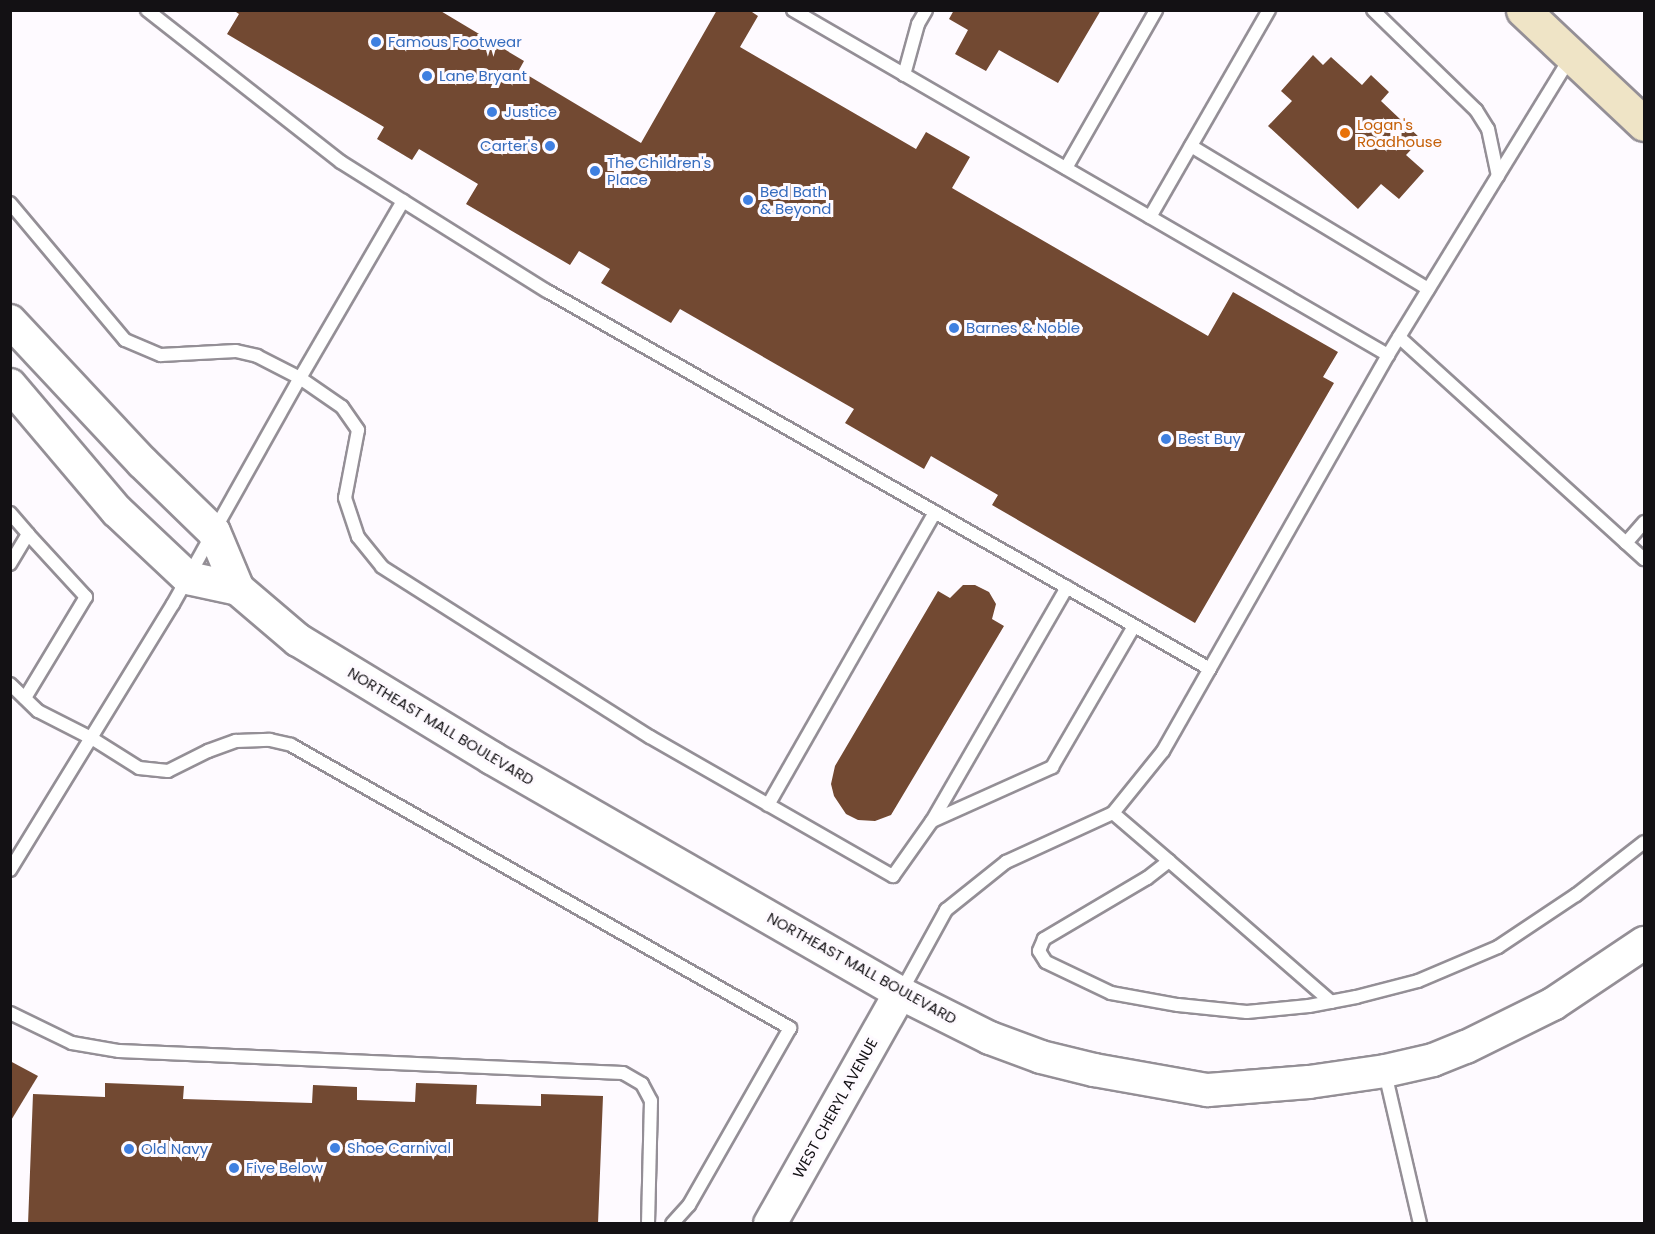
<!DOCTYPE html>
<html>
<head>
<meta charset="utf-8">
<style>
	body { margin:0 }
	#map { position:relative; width:1655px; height:1234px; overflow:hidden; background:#fefaff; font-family:Poppins,sans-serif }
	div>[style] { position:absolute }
	.building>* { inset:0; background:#724932 }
	.roads { filter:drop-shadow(2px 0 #948f96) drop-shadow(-2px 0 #948f96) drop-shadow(0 2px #948f96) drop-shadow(0 -2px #948f96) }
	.service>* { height:12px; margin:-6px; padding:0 6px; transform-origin:6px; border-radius:6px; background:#fff }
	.tertiary>* { height:32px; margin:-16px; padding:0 16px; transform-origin:16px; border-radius:16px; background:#fff }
	.secondary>* { height:33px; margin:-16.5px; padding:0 16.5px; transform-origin:16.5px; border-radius:16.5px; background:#efe4c6 }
	.dots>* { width:16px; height:16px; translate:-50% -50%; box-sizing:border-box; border:3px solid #fefaff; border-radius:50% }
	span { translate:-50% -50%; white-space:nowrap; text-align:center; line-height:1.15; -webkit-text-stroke:6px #fefaff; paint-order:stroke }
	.shop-label { font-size:15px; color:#366cbe }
	.left { translate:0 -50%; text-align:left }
	.right { translate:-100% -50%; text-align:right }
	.food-label { font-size:15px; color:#c56008 }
	.street-label { font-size:15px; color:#131114 }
	.frame { position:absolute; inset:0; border:12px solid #131114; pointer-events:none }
</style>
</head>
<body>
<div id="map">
	<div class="building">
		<i style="clip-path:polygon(233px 10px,439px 10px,524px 61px,519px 70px,641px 143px,717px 10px,749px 10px,758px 16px,740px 47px,916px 149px,926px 132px,970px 157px,952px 188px,1208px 336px,1233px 292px,1338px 352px,1323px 377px,1334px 383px,1195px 623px,992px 505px,998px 495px,931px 456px,924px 469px,845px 423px,854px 409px,680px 309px,671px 323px,601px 283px,610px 269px,579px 251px,570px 265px,466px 204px,478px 184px,419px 149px,412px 160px,377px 139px,384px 127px,227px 34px,239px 14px)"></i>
		<i style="clip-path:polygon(954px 10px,1101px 10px,1058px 83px,999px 50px,986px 71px,955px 54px,968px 30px,949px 19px)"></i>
		<i style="clip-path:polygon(1313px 55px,1323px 65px,1331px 57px,1362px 85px,1371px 75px,1389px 92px,1381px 101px,1421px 139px,1406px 155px,1424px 171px,1399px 199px,1381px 184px,1358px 209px,1268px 126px,1292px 101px,1281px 91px)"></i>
		<i style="clip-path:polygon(963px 585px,975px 585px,989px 592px,996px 604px,992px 619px,1004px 626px,891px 815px,875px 821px,858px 820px,846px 814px,834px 796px,831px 784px,835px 766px,938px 591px,950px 598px)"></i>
		<i style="clip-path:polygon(10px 1061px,38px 1076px,10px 1122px)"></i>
		<i style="clip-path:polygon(105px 1083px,184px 1086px,183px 1099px,312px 1103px,313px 1085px,357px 1087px,357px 1100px,415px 1102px,416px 1083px,477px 1085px,476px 1104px,541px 1106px,541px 1094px,603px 1096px,598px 1224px,28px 1224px,33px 1094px,105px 1097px)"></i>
	</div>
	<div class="roads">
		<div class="service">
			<i style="left:147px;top:10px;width:246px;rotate:38.1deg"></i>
			<i style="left:341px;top:162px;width:243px;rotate:32.1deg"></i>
			<i style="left:547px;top:291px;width:763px;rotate:29.69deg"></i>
			<i style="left:793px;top:10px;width:688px;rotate:30.11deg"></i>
			<i style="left:1373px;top:10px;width:144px;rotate:44.2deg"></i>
			<i style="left:1476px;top:110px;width:22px;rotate:58deg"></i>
			<i style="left:1488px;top:129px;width:48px;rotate:78deg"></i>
			<i style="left:904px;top:75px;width:53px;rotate:-74.6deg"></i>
			<i style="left:918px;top:24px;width:16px;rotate:-60deg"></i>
			<i style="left:1191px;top:146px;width:277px;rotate:31.1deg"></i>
			<i style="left:1066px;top:168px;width:182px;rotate:-60.3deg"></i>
			<i style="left:10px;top:203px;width:179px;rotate:50deg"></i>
			<i style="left:125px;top:340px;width:39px;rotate:23deg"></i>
			<i style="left:161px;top:355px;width:75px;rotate:-3.1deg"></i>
			<i style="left:236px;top:351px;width:22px;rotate:13deg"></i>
			<i style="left:257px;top:356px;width:48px;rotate:27.1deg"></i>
			<i style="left:300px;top:378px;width:51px;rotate:34.6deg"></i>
			<i style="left:342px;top:407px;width:28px;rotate:55deg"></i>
			<i style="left:358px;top:430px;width:69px;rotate:100.8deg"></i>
			<i style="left:345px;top:498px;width:41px;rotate:71.6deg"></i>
			<i style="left:358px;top:537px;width:38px;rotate:51deg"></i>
			<i style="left:382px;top:567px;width:317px;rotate:32.4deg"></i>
			<i style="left:650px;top:737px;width:280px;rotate:29.8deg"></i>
			<i style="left:893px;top:876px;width:67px;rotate:-54.7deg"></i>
			<i style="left:932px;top:821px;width:270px;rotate:-60deg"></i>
			<i style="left:1150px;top:217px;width:239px;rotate:-60.1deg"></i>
			<i style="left:1399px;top:337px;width:331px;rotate:42.2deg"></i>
			<i style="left:10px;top:513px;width:28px;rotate:49deg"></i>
			<i style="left:28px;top:534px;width:35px;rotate:121deg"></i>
			<i style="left:1626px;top:543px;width:28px;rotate:-49deg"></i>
			<i style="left:10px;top:684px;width:39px;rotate:44deg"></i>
			<i style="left:38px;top:711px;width:62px;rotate:27deg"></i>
			<i style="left:93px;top:739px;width:54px;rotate:32.2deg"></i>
			<i style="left:139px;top:768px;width:29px;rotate:6deg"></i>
			<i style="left:168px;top:771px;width:45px;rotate:-26.6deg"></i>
			<i style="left:208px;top:751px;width:30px;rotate:-20deg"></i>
			<i style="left:236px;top:741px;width:34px;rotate:-2deg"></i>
			<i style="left:270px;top:740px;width:22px;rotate:13deg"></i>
			<i style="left:291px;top:745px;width:574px;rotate:29.56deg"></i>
			<i style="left:790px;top:1028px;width:204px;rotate:119.7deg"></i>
			<i style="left:689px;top:1205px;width:25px;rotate:132deg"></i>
			<i style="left:25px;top:698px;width:118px;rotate:-58.9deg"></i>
			<i style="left:86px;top:597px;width:86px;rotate:-132.6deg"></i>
			<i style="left:768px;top:805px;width:337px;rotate:-60.3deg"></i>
			<i style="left:1113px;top:813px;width:74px;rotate:40.6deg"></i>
			<i style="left:1169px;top:861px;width:28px;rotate:142deg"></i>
			<i style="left:1147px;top:878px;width:120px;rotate:149.4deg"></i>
			<i style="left:1044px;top:939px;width:13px;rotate:113deg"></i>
			<i style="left:1039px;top:951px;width:13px;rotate:58deg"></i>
			<i style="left:1046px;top:962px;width:72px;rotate:25.5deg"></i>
			<i style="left:1111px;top:993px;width:68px;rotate:10.2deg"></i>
			<i style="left:1178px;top:1005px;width:69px;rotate:5.8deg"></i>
			<i style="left:1247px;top:1012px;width:62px;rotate:-5.5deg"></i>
			<i style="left:1309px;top:1006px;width:48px;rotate:-10.8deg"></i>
			<i style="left:1356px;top:997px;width:64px;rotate:-14.5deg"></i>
			<i style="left:1418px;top:981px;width:87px;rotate:-23deg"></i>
			<i style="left:1498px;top:947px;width:94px;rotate:-33.7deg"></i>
			<i style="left:1576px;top:895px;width:86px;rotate:-37.9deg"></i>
			<i style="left:932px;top:821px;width:132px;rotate:-24.2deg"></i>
			<i style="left:1052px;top:767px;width:163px;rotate:-59.8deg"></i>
			<i style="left:1169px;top:861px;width:215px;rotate:41deg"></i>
			<i style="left:10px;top:870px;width:312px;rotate:-58.5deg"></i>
			<i style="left:173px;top:604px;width:259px;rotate:-60.7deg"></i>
			<i style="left:300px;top:378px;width:205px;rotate:-59.8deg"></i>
			<i style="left:901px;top:992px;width:94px;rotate:-61.2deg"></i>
			<i style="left:946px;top:910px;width:77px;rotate:-38.7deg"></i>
			<i style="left:1006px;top:862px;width:118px;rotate:-24.6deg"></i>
			<i style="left:1113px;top:813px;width:80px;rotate:-51.1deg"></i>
			<i style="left:1163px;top:751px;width:455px;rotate:-60.4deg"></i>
			<i style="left:1388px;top:355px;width:351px;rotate:-58.5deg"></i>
			<i style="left:10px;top:1013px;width:69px;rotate:25.8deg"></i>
			<i style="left:72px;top:1043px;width:48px;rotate:9.7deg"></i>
			<i style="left:119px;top:1051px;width:504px;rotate:2.5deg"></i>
			<i style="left:623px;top:1073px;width:22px;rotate:30deg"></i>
			<i style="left:642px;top:1084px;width:19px;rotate:62deg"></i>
			<i style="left:651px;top:1101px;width:123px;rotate:91.4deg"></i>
			<i style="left:1385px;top:1073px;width:155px;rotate:76.9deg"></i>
		</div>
		<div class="tertiary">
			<i style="left:10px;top:321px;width:193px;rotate:46.9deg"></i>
			<i style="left:142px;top:462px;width:100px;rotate:44.2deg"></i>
			<i style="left:214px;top:532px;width:62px;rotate:67.2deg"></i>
			<i style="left:10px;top:385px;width:165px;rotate:49.7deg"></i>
			<i style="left:117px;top:511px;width:98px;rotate:43.3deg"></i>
			<i style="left:188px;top:578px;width:51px;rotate:12.4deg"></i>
			<i style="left:238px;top:589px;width:79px;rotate:40.4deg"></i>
			<i style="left:298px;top:640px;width:227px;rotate:31.3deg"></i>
			<i style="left:492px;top:758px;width:471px;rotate:29.9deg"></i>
			<i style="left:900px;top:993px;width:101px;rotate:26.6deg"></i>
			<i style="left:990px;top:1038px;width:54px;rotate:20.4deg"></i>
			<i style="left:1041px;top:1057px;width:55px;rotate:13.8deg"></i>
			<i style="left:1094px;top:1070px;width:116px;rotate:10deg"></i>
			<i style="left:1208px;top:1090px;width:101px;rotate:-4.5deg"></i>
			<i style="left:1309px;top:1082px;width:77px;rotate:-8.2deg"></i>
			<i style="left:1385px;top:1071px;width:49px;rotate:-12.9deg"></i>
			<i style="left:1433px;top:1060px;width:35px;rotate:-22deg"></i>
			<i style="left:1466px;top:1047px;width:97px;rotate:-26.3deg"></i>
			<i style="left:1553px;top:1004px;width:110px;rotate:-33.8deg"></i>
			<i style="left:770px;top:1224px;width:265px;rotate:-60.6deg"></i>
		</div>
		<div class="secondary">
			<i style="left:1523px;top:10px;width:166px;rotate:43.3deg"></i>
		</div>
	</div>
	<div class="dots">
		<i style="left:376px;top:42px;background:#3f7fe0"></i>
		<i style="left:427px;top:76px;background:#3f7fe0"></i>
		<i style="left:492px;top:112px;background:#3f7fe0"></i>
		<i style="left:1345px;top:133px;background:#e8710a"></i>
		<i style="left:550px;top:146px;background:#3f7fe0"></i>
		<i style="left:595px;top:171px;background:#3f7fe0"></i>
		<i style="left:748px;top:200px;background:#3f7fe0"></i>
		<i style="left:954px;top:328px;background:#3f7fe0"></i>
		<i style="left:1166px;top:439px;background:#3f7fe0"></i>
		<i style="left:335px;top:1148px;background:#3f7fe0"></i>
		<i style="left:129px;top:1149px;background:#3f7fe0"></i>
		<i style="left:234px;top:1168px;background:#3f7fe0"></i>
	</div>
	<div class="shop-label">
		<span class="left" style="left:388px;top:42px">Famous Footwear</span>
		<span class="left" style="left:439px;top:76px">Lane Bryant</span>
		<span class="left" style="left:504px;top:112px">Justice</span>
		<span class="right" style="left:538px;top:146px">Carter's</span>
		<span class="left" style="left:607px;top:171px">The Children's<br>Place</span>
		<span class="left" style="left:760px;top:200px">Bed Bath<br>&amp; Beyond</span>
		<span class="left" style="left:966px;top:328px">Barnes &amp; Noble</span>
		<span class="left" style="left:1178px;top:439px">Best Buy</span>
		<span class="left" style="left:347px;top:1148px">Shoe Carnival</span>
		<span class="left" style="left:141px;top:1149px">Old Navy</span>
		<span class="left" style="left:246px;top:1168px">Five Below</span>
	</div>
	<div class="food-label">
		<span class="left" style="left:1357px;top:133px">Logan's<br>Roadhouse</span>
	</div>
	<div class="street-label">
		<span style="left:441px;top:726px;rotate:31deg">NORTHEAST MALL BOULEVARD</span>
		<span style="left:862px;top:968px;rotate:29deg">NORTHEAST MALL BOULEVARD</span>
		<span style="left:835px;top:1108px;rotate:-61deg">WEST CHERYL AVENUE</span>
	</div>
	<div class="frame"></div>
</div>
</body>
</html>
